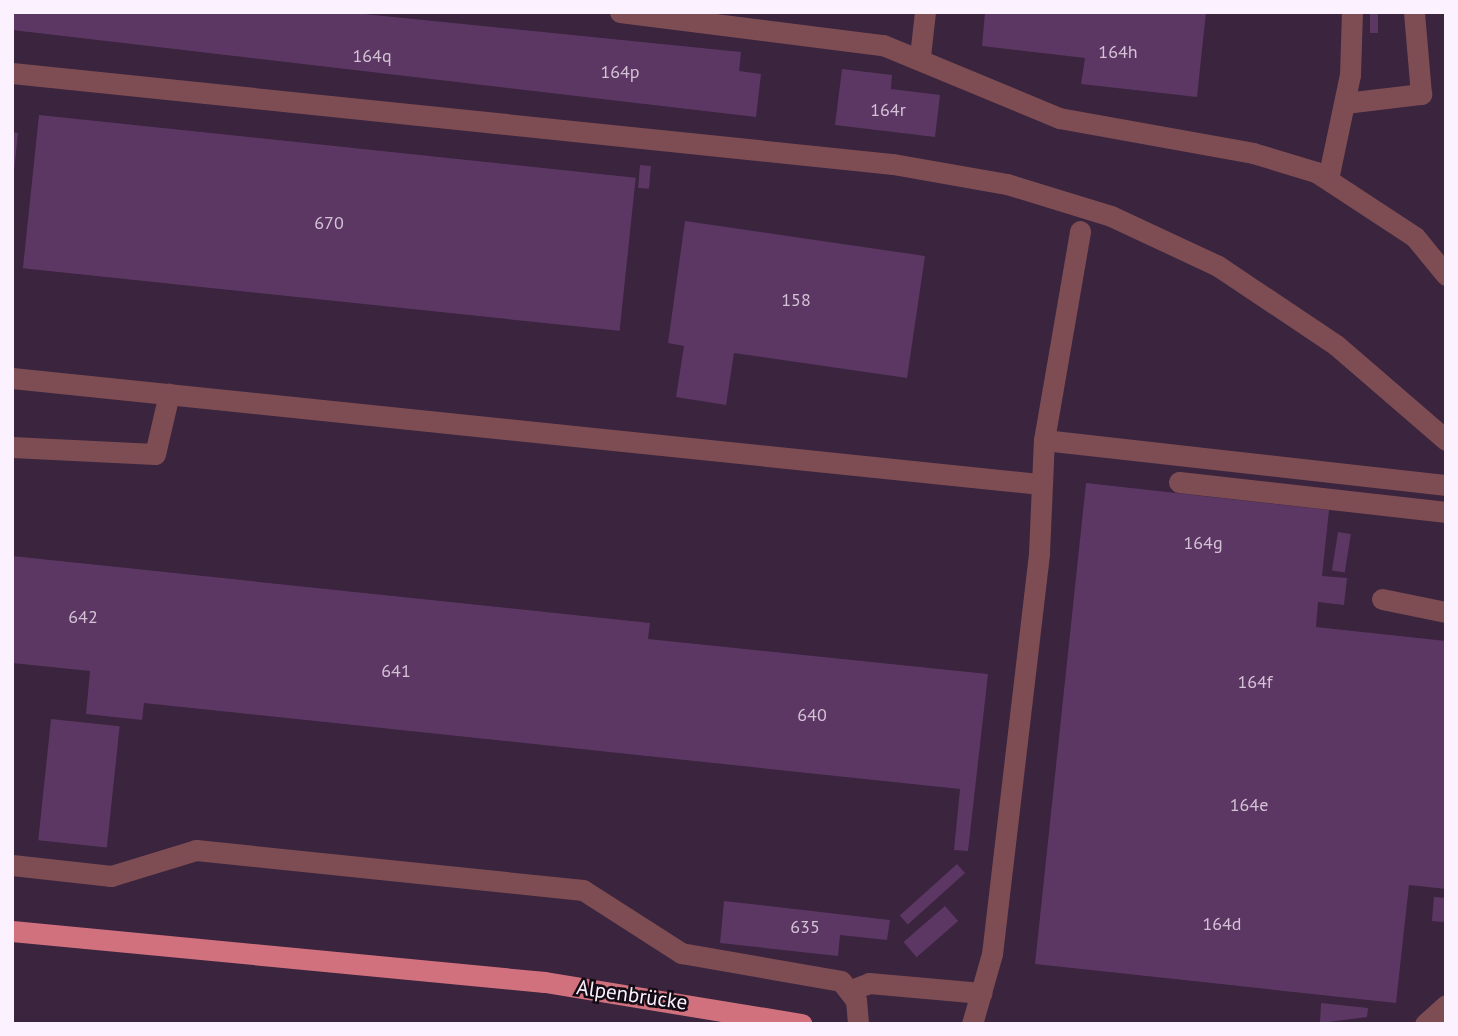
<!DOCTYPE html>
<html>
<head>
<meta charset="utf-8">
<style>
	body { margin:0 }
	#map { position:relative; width:1458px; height:1036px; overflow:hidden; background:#301f33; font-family:"PT Sans",sans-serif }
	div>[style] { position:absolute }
	.built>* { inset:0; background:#3a243e; transform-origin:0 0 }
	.building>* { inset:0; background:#5c3763; transform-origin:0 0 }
	.minor>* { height:21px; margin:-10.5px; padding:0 10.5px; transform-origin:10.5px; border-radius:10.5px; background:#7d4d53 }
	.major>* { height:21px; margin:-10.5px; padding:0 10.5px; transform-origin:10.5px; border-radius:10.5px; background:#d2717e }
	span { translate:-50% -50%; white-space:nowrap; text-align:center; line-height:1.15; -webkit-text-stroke:5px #140c15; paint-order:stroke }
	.number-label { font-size:18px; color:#d4c2d7 }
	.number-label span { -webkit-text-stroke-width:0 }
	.street-label { font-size:21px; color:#fcf1fe }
	.frame { position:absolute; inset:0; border:14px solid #fcf1fe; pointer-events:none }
</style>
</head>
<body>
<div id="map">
	<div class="built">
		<i style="left:12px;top:12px;width:1434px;height:1012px"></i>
	</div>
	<div class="building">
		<i style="clip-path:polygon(12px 12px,344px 12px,741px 52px,739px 71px,761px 74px,756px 117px,12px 30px)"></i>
		<i style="clip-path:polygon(985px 12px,1206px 12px,1197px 97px,1081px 84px,1085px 58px,982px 46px)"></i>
		<i style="left:1370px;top:12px;width:8px;height:21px"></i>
		<i style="clip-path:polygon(842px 69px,892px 75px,891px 89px,940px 95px,935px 137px,835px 125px)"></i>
		<i style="left:39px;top:115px;width:600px;height:154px;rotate:6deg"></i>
		<i style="clip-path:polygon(12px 132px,18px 133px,14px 171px,12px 170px)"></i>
		<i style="left:640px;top:165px;width:11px;height:23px;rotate:5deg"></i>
		<i style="clip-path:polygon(685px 221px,925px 256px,907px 378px,734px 353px,726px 405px,676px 397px,684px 346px,668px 343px)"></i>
		<i style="clip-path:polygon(1086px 483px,1329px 510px,1322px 576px,1347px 578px,1344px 605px,1318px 602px,1316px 627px,1446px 641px,1446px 889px,1409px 885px,1396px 1003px,1035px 964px)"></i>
		<i style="left:1338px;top:532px;width:13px;height:39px;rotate:9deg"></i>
		<i style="clip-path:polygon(12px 556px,650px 623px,648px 639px,988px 674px,968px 851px,954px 850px,960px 789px,144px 703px,142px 720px,86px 714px,90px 671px,12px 663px)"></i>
		<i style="left:51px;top:719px;width:69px;height:122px;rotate:6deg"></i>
		<i style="left:957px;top:864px;width:12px;height:77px;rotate:48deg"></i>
		<i style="left:1434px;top:897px;width:12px;height:24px;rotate:5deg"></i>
		<i style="clip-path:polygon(724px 901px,890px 920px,887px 940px,840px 935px,838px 956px,720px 943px)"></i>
		<i style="left:945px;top:906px;width:20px;height:55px;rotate:49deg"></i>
		<i style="clip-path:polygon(1321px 1003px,1368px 1008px,1367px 1017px,1320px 1023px)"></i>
	</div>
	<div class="minor">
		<i style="left:620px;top:12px;width:265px;rotate:7.2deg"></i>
		<i style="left:883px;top:45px;width:191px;rotate:22.5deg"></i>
		<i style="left:1059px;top:118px;width:197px;rotate:10.2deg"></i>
		<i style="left:1253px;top:153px;width:66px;rotate:16.8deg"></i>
		<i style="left:1316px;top:172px;width:118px;rotate:33.3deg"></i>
		<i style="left:1415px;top:237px;width:49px;rotate:50.8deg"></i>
		<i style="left:920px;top:56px;width:44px;rotate:-83.5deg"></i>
		<i style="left:12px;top:73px;width:886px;rotate:5.9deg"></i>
		<i style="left:893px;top:164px;width:116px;rotate:10deg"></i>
		<i style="left:1007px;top:184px;width:109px;rotate:17.1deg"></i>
		<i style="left:1111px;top:216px;width:118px;rotate:25deg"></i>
		<i style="left:1218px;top:266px;width:142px;rotate:33.8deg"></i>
		<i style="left:1336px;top:345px;width:145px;rotate:40.8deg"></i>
		<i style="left:1345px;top:103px;width:77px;rotate:-6.8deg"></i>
		<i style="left:1421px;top:94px;width:82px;rotate:-94.9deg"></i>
		<i style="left:1328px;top:179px;width:106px;rotate:-78.1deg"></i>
		<i style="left:1350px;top:75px;width:63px;rotate:-88.2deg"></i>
		<i style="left:12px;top:378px;width:1032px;rotate:5.89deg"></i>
		<i style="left:1044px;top:440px;width:405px;rotate:6.4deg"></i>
		<i style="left:12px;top:447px;width:143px;rotate:2.8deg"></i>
		<i style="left:155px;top:454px;width:62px;rotate:-76.9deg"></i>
		<i style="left:1179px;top:482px;width:269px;rotate:6.4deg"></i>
		<i style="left:1382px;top:599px;width:65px;rotate:11.5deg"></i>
		<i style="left:12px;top:865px;width:100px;rotate:6.3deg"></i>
		<i style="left:111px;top:876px;width:89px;rotate:-17deg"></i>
		<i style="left:196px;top:850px;width:389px;rotate:5.9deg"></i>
		<i style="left:583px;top:890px;width:117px;rotate:32.7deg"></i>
		<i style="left:681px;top:953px;width:162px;rotate:9.9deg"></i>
		<i style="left:841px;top:981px;width:24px;rotate:52deg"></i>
		<i style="left:856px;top:1000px;width:24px;rotate:85deg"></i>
		<i style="left:851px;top:990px;width:19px;rotate:-21deg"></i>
		<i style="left:869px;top:983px;width:113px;rotate:5.1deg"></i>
		<i style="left:972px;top:1024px;width:73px;rotate:-74.1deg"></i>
		<i style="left:992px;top:954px;width:404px;rotate:-83.3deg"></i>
		<i style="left:1039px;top:553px;width:113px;rotate:-87.5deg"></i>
		<i style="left:1044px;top:440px;width:212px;rotate:-80.2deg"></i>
		<i style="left:1425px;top:1024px;width:28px;rotate:-42deg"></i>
	</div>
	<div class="major">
		<i style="left:12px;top:931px;width:535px;rotate:5.47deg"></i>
		<i style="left:545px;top:982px;width:260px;rotate:9.3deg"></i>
	</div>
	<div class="number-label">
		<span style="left:1118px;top:52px">164h</span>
		<span style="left:372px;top:56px">164q</span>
		<span style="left:620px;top:72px">164p</span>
		<span style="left:888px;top:110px">164r</span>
		<span style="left:329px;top:223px">670</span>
		<span style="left:796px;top:300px">158</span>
		<span style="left:1203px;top:543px">164g</span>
		<span style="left:83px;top:617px">642</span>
		<span style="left:396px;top:671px">641</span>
		<span style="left:1255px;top:682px">164f</span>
		<span style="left:812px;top:715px">640</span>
		<span style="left:1249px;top:805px">164e</span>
		<span style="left:1222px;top:924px">164d</span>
		<span style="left:805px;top:927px">635</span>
	</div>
	<div class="street-label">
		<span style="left:632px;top:995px;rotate:8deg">Alpenbrücke</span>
	</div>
	<div class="frame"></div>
</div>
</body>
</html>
